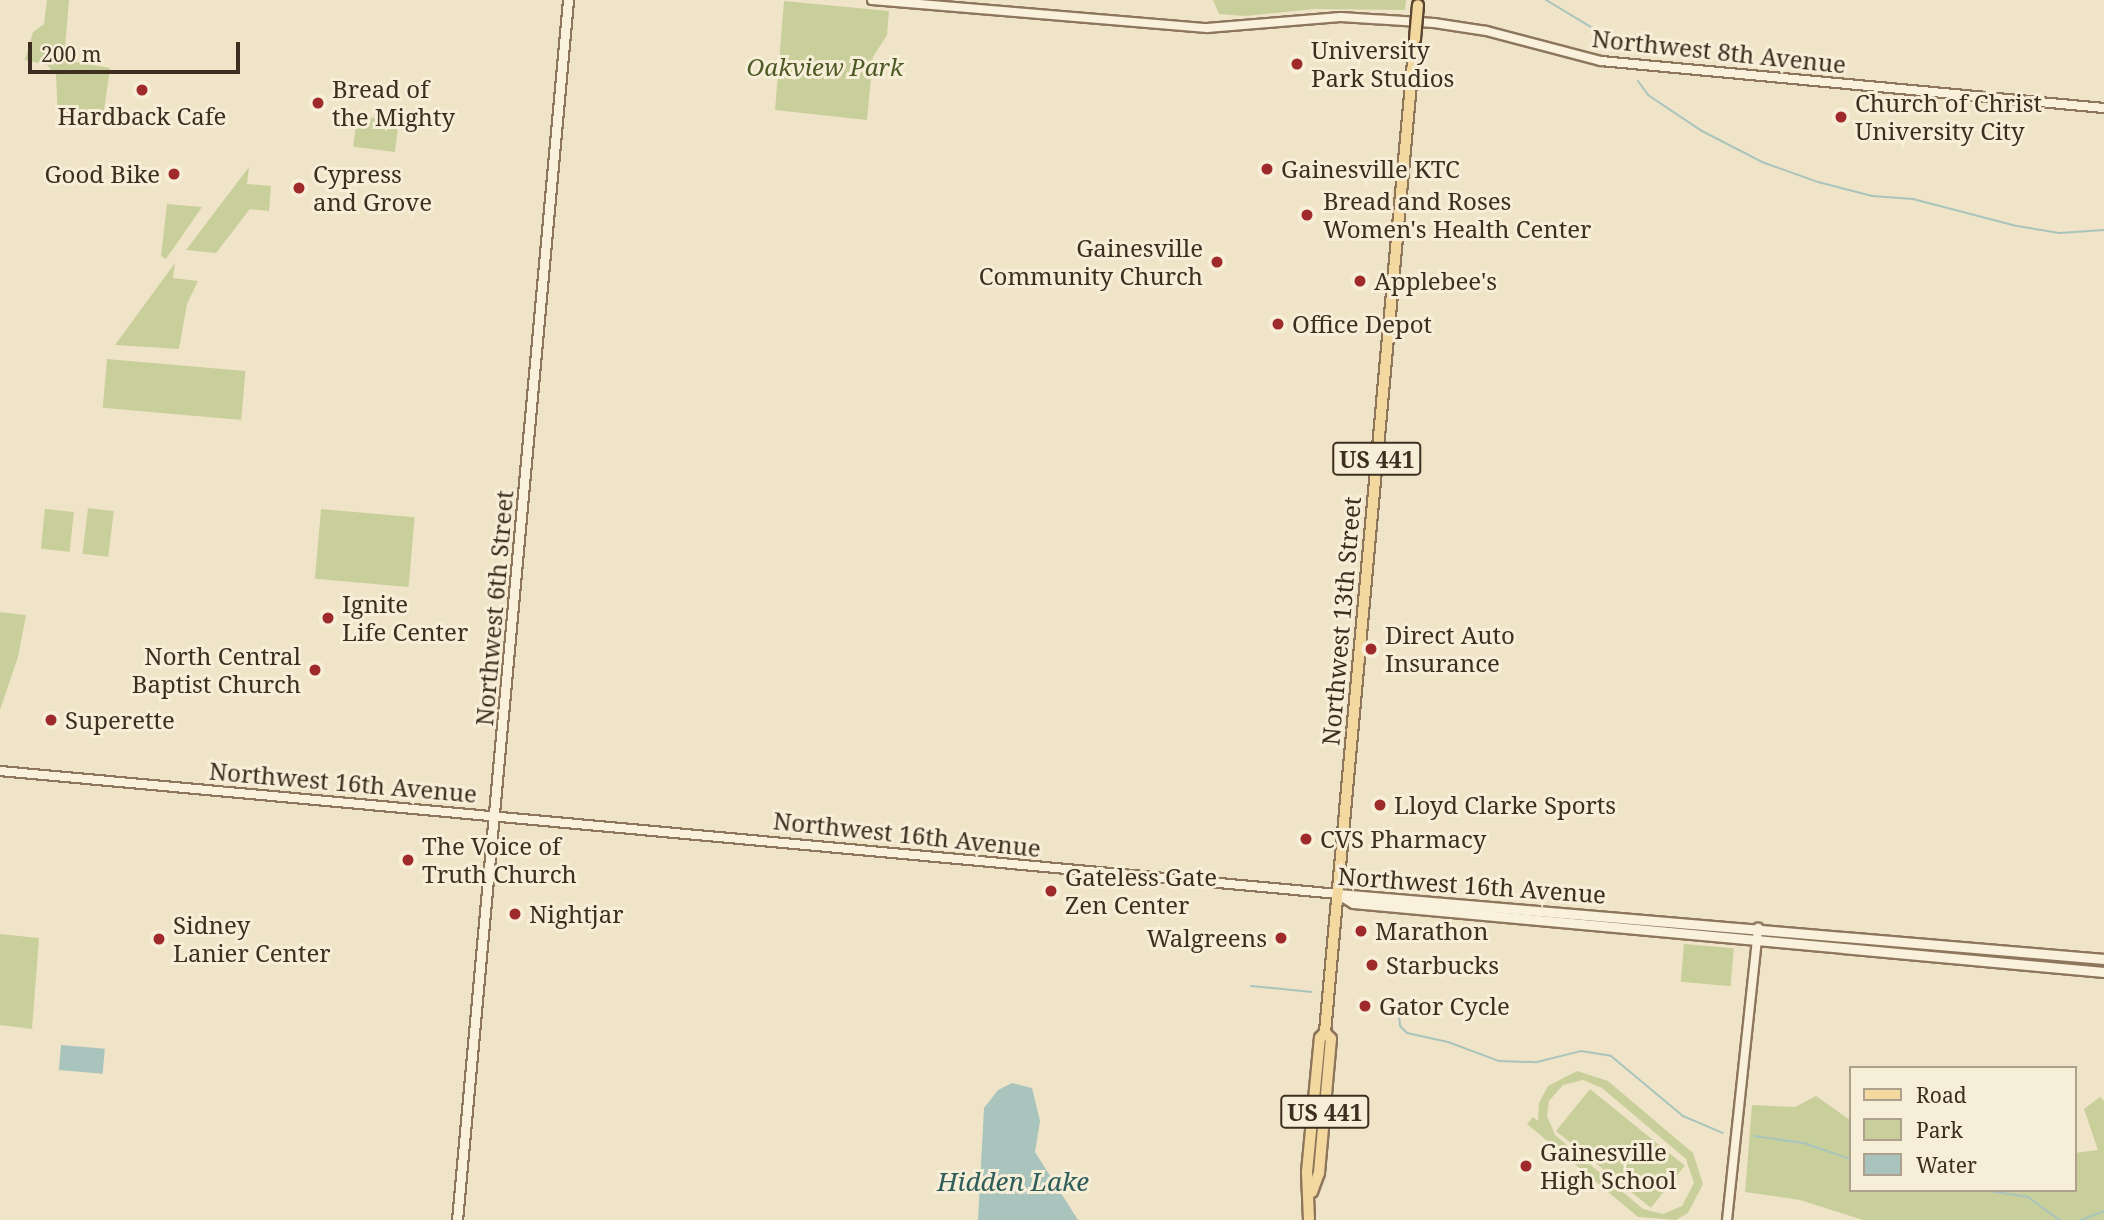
<!DOCTYPE html>
<html>
<head>
<meta charset="utf-8">
<style>
	body { margin:0 }
	#map { position:relative; width:2104px; height:1220px; overflow:hidden; background:#f0e4c8; font-family:"Noto Serif",serif }
	div>[style] { position:absolute }
	.green>* { inset:0; background:#c9cf9b; transform-origin:0 0 }
	.water>* { inset:0; background:#a9c4bc; transform-origin:0 0 }
	.stream>* { height:2px; margin:-1px; padding:0 1px; transform-origin:1px; border-radius:1px; background:#a9c4bc }
	.roads { filter:drop-shadow(2px 0 #8d765c) drop-shadow(-2px 0 #8d765c) drop-shadow(0 2px #8d765c) drop-shadow(0 -2px #8d765c) }
	.tertiary>* { height:8px; margin:-4px; padding:0 4px; transform-origin:4px; border-radius:4px; background:#faf1dc }
	.secondary>* { height:9px; margin:-4.5px; padding:0 4.5px; transform-origin:4.5px; border-radius:4.5px; background:#faf1dc }
	.primary>* { height:10px; margin:-5px; padding:0 5px; transform-origin:5px; border-radius:5px; background:#f3d9a0 }
	.bridges { filter:drop-shadow(2px 0 #5b4430) drop-shadow(-2px 0 #5b4430) drop-shadow(0 2px #5b4430) drop-shadow(0 -2px #5b4430) }
	.primary-bridge>* { height:10px; margin:-5px; padding:0 5px; transform-origin:5px; border-radius:5px; background:#f3d9a0 }
	.dots>* { width:19px; height:19px; translate:-50% -50%; box-sizing:border-box; border:4px solid #f7eed8; border-radius:50% }
	span { translate:-50% -50%; white-space:nowrap; text-align:center; line-height:1.15; -webkit-text-stroke:6px #f7eed8; paint-order:stroke }
	.shield-label span { padding:2px 5px; background:#f7eed8; border:2px solid; border-radius:5px; -webkit-text-stroke-width:0 }
	.shield-label { font-size:23px; color:#3d2e20; font-weight:700 }
	.poi-label { font-size:24px; color:#3d2e20 }
	.left { translate:0 -50%; text-align:left }
	.right { translate:-100% -50%; text-align:right }
	.street-label { font-size:24px; color:#3d2e20 }
	.park-label { font-size:24px; color:#4d5a26; font-style:italic }
	.water-label { font-size:26px; color:#2f5d5a; font-style:italic }
	.legend { position:absolute; left:1849px; top:1066px; width:228px; height:126px; box-sizing:border-box; background:#f7eed8; border:2px solid #ada18e; margin:0; padding:9px 12px; list-style:none; font-size:21px; color:#3d2e20 }
	.legend li { display:flex; align-items:center; gap:14px; height:35px }
	.legend b { width:35px; border:2px solid #ada18e }
	.scale { position:absolute; left:28px; top:42px; width:212px; height:32px; box-sizing:border-box; border:4px solid #3d2e20; border-top:0; padding-left:9px; font-size:21px; line-height:24px; white-space:nowrap; color:#3d2e20; -webkit-text-stroke:5px #f7eed8; paint-order:stroke }
</style>
</head>
<body>
<div id="map">
	<div class="green">
		<i style="clip-path:polygon(47px 0,69px 0,64px 60px,110px 68px,102px 124px,58px 119px,56px 75px,47px 65px,25px 60px,33px 32px,44px 24px)"></i>
		<i style="clip-path:polygon(1213px 0,1406px 0,1405px 10px,1315px 9px,1245px 16px,1219px 14px)"></i>
		<i style="clip-path:polygon(784px 1px,889px 11px,887px 35px,873px 57px,867px 120px,775px 110px)"></i>
		<i style="left:357px;top:116px;width:42px;height:31px;rotate:7deg"></i>
		<i style="clip-path:polygon(249px 167px,247px 184px,271px 186px,269px 211px,250px 209px,216px 253px,186px 250px)"></i>
		<i style="clip-path:polygon(167px 204px,202px 207px,166px 259px,161px 256px)"></i>
		<i style="clip-path:polygon(175px 263px,173px 278px,198px 281px,187px 304px,179px 349px,115px 345px)"></i>
		<i style="left:107px;top:359px;width:139px;height:49px;rotate:5deg"></i>
		<i style="left:88px;top:508px;width:26px;height:46px;rotate:7deg"></i>
		<i style="left:45px;top:509px;width:29px;height:40px;rotate:6deg"></i>
		<i style="left:321px;top:509px;width:94px;height:70px;rotate:5deg"></i>
		<i style="clip-path:polygon(0 612px,26px 615px,18px 657px,0 710px)"></i>
		<i style="clip-path:polygon(0 934px,39px 938px,32px 1029px,0 1025px)"></i>
		<i style="left:1684px;top:944px;width:50px;height:38px;rotate:5deg"></i>
		<i style="clip-path:polygon(evenodd,1577px 1071px,1608px 1081px,1693px 1153px,1703px 1184px,1688px 1213px,1676px 1220px,1638px 1217px,1527px 1124px,1533px 1117px,1538px 1121px,1539px 1103px,1548px 1086px,1577px 1071px,1583px 1080px,1602px 1088px,1686px 1159px,1694px 1183px,1682px 1206px,1663px 1214px,1643px 1209px,1555px 1135px,1547px 1116px,1549px 1101px,1563px 1085px,1583px 1080px)"></i>
		<i style="left:1590px;top:1089px;width:122px;height:54px;rotate:39deg"></i>
		<i style="clip-path:polygon(1816px 1096px,1850px 1120px,1850px 1190px,2074px 1190px,2074px 1153px,2098px 1150px,2084px 1109px,2100px 1097px,2104px 1101px,2104px 1220px,1863px 1220px,1800px 1200px,1745px 1192px,1752px 1105px,1795px 1107px)"></i>
	</div>
	<div class="water">
		<i style="left:61px;top:1045px;width:44px;height:25px;rotate:5deg"></i>
		<i style="clip-path:polygon(1012px 1083px,1032px 1088px,1040px 1121px,1035px 1152px,1078px 1220px,978px 1220px,984px 1108px,998px 1090px)"></i>
	</div>
	<div class="stream">
		<i style="left:1546px;top:0;width:76px;rotate:31deg"></i>
		<i style="left:1611px;top:39px;width:10px;rotate:61deg"></i>
		<i style="left:1638px;top:81px;width:17px;rotate:54deg"></i>
		<i style="left:1648px;top:95px;width:65px;rotate:33.7deg"></i>
		<i style="left:1702px;top:131px;width:68px;rotate:27.3deg"></i>
		<i style="left:1762px;top:162px;width:59px;rotate:19.7deg"></i>
		<i style="left:1818px;top:182px;width:56px;rotate:14.5deg"></i>
		<i style="left:1872px;top:196px;width:41px;rotate:4.2deg"></i>
		<i style="left:1913px;top:199px;width:107px;rotate:14.6deg"></i>
		<i style="left:2017px;top:226px;width:43px;rotate:9.5deg"></i>
		<i style="left:2059px;top:233px;width:45px;rotate:-3.8deg"></i>
		<i style="left:1251px;top:986px;width:61px;rotate:5.6deg"></i>
		<i style="left:1397px;top:1000px;width:26px;rotate:83deg"></i>
		<i style="left:1400px;top:1026px;width:10px;rotate:45deg"></i>
		<i style="left:1407px;top:1033px;width:42px;rotate:12.4deg"></i>
		<i style="left:1448px;top:1042px;width:54px;rotate:20.4deg"></i>
		<i style="left:1499px;top:1061px;width:38px;rotate:2deg"></i>
		<i style="left:1537px;top:1062px;width:45px;rotate:-14deg"></i>
		<i style="left:1581px;top:1051px;width:30px;rotate:9deg"></i>
		<i style="left:1611px;top:1056px;width:94px;rotate:39.8deg"></i>
		<i style="left:1683px;top:1116px;width:43px;rotate:23deg"></i>
		<i style="left:1754px;top:1136px;width:50px;rotate:8deg"></i>
		<i style="left:1804px;top:1143px;width:49px;rotate:19.2deg"></i>
		<i style="left:1983px;top:1190px;width:46px;rotate:8.8deg"></i>
		<i style="left:2028px;top:1197px;width:39px;rotate:36deg"></i>
		<i style="left:2081px;top:1220px;width:25px;rotate:-21deg"></i>
	</div>
	<div class="roads">
		<div class="tertiary">
			<i style="left:872px;top:0;width:336px;rotate:4.8deg"></i>
			<i style="left:1207px;top:28px;width:134px;rotate:-4.7deg"></i>
			<i style="left:1341px;top:17px;width:93px;rotate:3.7deg"></i>
			<i style="left:1434px;top:23px;width:53px;rotate:8.7deg"></i>
			<i style="left:1486px;top:31px;width:119px;rotate:14.6deg"></i>
			<i style="left:1601px;top:61px;width:505px;rotate:5.34deg"></i>
			<i style="left:0;top:771px;width:1344px;rotate:5.25deg"></i>
			<i style="left:1727px;top:1220px;width:294px;rotate:-83.9deg"></i>
		</div>
		<div class="secondary">
			<i style="left:1338px;top:894px;width:17px;rotate:31deg"></i>
			<i style="left:1353px;top:903px;width:754px;rotate:5.25deg"></i>
			<i style="left:1338px;top:894px;width:769px;rotate:4.85deg"></i>
			<i style="left:457px;top:1220px;width:1225px;rotate:-84.8deg"></i>
		</div>
		<div class="primary">
			<i style="left:1312px;top:1192px;width:20px;rotate:-70deg"></i>
			<i style="left:1319px;top:1173px;width:135px;rotate:-84.9deg"></i>
			<i style="left:1331px;top:1039px;width:9px;rotate:-131deg"></i>
			<i style="left:1309px;top:1220px;width:48px;rotate:-92.4deg"></i>
			<i style="left:1307px;top:1172px;width:135px;rotate:-84.5deg"></i>
			<i style="left:1320px;top:1038px;width:8px;rotate:-50deg"></i>
			<i style="left:1325px;top:1032px;width:997px;rotate:-84.82deg"></i>
		</div>
	</div>
	<div class="bridges">
		<div class="primary-bridge">
			<i style="left:1415px;top:39px;width:34px;rotate:-85deg"></i>
		</div>
	</div>
	<div class="dots">
		<i style="left:1297px;top:64px;background:#9e2a2b"></i>
		<i style="left:142px;top:90px;background:#9e2a2b"></i>
		<i style="left:318px;top:103px;background:#9e2a2b"></i>
		<i style="left:1841px;top:117px;background:#9e2a2b"></i>
		<i style="left:1267px;top:169px;background:#9e2a2b"></i>
		<i style="left:174px;top:174px;background:#9e2a2b"></i>
		<i style="left:299px;top:188px;background:#9e2a2b"></i>
		<i style="left:1307px;top:215px;background:#9e2a2b"></i>
		<i style="left:1217px;top:262px;background:#9e2a2b"></i>
		<i style="left:1360px;top:281px;background:#9e2a2b"></i>
		<i style="left:1278px;top:324px;background:#9e2a2b"></i>
		<i style="left:328px;top:618px;background:#9e2a2b"></i>
		<i style="left:1371px;top:649px;background:#9e2a2b"></i>
		<i style="left:315px;top:670px;background:#9e2a2b"></i>
		<i style="left:51px;top:720px;background:#9e2a2b"></i>
		<i style="left:1380px;top:805px;background:#9e2a2b"></i>
		<i style="left:1306px;top:839px;background:#9e2a2b"></i>
		<i style="left:408px;top:860px;background:#9e2a2b"></i>
		<i style="left:1051px;top:891px;background:#9e2a2b"></i>
		<i style="left:515px;top:914px;background:#9e2a2b"></i>
		<i style="left:1361px;top:931px;background:#9e2a2b"></i>
		<i style="left:1281px;top:938px;background:#9e2a2b"></i>
		<i style="left:159px;top:939px;background:#9e2a2b"></i>
		<i style="left:1372px;top:965px;background:#9e2a2b"></i>
		<i style="left:1365px;top:1006px;background:#9e2a2b"></i>
		<i style="left:1526px;top:1166px;background:#9e2a2b"></i>
	</div>
	<div class="shield-label">
		<span style="left:1377px;top:459px">US 441</span>
		<span style="left:1325px;top:1112px">US 441</span>
	</div>
	<div class="poi-label">
		<span class="left" style="left:1311px;top:64px">University<br>Park Studios</span>
		<span class="left" style="left:332px;top:103px">Bread of<br>the Mighty</span>
		<span class="left" style="left:1855px;top:117px">Church of Christ<br>University City</span>
		<span style="left:142px;top:116px">Hardback Cafe</span>
		<span class="left" style="left:1281px;top:169px">Gainesville KTC</span>
		<span class="right" style="left:160px;top:174px">Good Bike</span>
		<span class="left" style="left:313px;top:188px">Cypress<br>and Grove</span>
		<span class="left" style="left:1323px;top:215px">Bread and Roses<br>Women's Health Center</span>
		<span class="right" style="left:1203px;top:262px">Gainesville<br>Community Church</span>
		<span class="left" style="left:1374px;top:281px">Applebee's</span>
		<span class="left" style="left:1292px;top:324px">Office Depot</span>
		<span class="left" style="left:342px;top:618px">Ignite<br>Life Center</span>
		<span class="left" style="left:1385px;top:649px">Direct Auto<br>Insurance</span>
		<span class="right" style="left:301px;top:670px">North Central<br>Baptist Church</span>
		<span class="left" style="left:65px;top:720px">Superette</span>
		<span class="left" style="left:1394px;top:805px">Lloyd Clarke Sports</span>
		<span class="left" style="left:1320px;top:839px">CVS Pharmacy</span>
		<span class="left" style="left:422px;top:860px">The Voice of<br>Truth Church</span>
		<span class="left" style="left:1065px;top:891px">Gateless Gate<br>Zen Center</span>
		<span class="left" style="left:529px;top:914px">Nightjar</span>
		<span class="left" style="left:173px;top:939px">Sidney<br>Lanier Center</span>
		<span class="left" style="left:1375px;top:931px">Marathon</span>
		<span class="right" style="left:1267px;top:938px">Walgreens</span>
		<span class="left" style="left:1386px;top:965px">Starbucks</span>
		<span class="left" style="left:1379px;top:1006px">Gator Cycle</span>
		<span class="left" style="left:1540px;top:1166px">Gainesville<br>High School</span>
	</div>
	<div class="street-label">
		<span style="left:1719px;top:51px;rotate:6deg">Northwest 8th Avenue</span>
		<span style="left:494px;top:608px;rotate:-85deg">Northwest 6th Street</span>
		<span style="left:1341px;top:621px;rotate:-85deg">Northwest 13th Street</span>
		<span style="left:343px;top:782px;rotate:5deg">Northwest 16th Avenue</span>
		<span style="left:907px;top:834px;rotate:6deg">Northwest 16th Avenue</span>
		<span style="left:1472px;top:885px;rotate:4deg">Northwest 16th Avenue</span>
	</div>
	<div class="park-label">
		<span style="left:825px;top:67px">Oakview Park</span>
	</div>
	<div class="water-label">
		<span style="left:1013px;top:1182px">Hidden Lake</span>
	</div>
	<ul class="legend">
	<li><b style="height:9px;background:#f3d9a0"></b>Road</li>
	<li><b style="height:19px;background:#c9cf9b"></b>Park</li>
	<li><b style="height:19px;background:#a9c4bc"></b>Water</li>
	</ul>
	<div class="scale">200 m</div>
</div>
</body>
</html>
